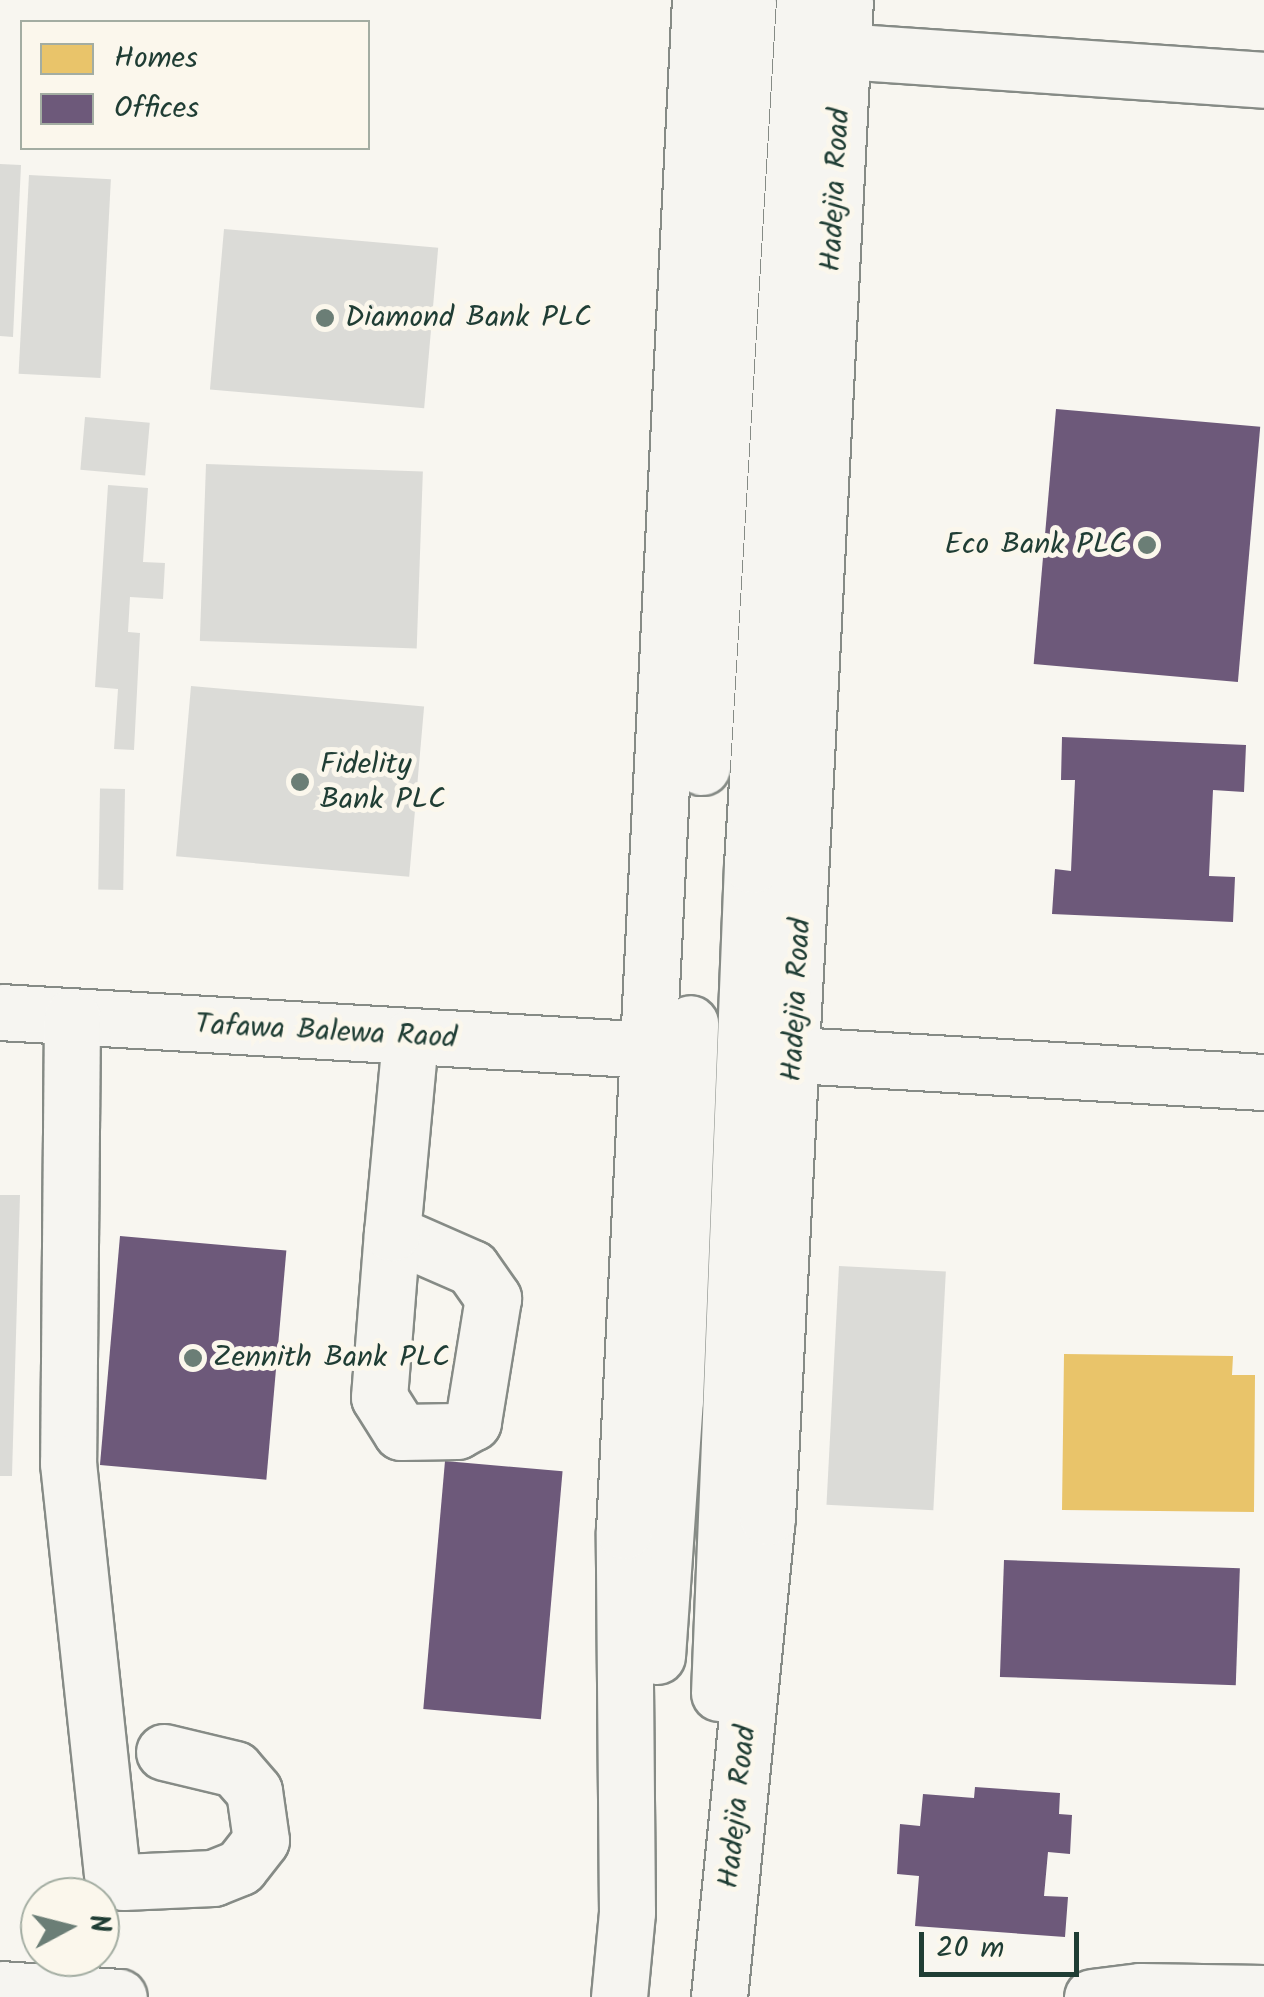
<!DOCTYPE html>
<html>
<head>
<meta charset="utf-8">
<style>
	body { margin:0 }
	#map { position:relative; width:1264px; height:1997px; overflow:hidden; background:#f8f6f0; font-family:Kalam,sans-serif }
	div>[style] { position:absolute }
	.homes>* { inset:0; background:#e9c46a }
	.offices>* { inset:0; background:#6d597a; transform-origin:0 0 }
	.building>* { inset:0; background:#dbdbd7; transform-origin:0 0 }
	.roads { filter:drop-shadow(2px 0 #868b86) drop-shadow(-2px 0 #868b86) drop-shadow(0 2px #868b86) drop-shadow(0 -2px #868b86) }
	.minor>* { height:55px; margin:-27.5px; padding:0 27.5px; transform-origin:27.5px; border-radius:27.5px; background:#f6f5f1 }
	.major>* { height:55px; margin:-27.5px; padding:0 27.5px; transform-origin:27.5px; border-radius:27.5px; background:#f6f5f1 }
	.dots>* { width:28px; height:28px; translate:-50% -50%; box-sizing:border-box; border:5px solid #fbf7ec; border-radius:50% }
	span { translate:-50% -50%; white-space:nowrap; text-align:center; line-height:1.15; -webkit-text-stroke:10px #fbf7ec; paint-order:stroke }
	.street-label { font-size:30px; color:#1f3d34 }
	.poi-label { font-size:30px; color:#1f3d34 }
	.left { translate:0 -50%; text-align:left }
	.right { translate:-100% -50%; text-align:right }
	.legend { position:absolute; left:20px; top:20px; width:350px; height:130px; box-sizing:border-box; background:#fbf7ec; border:2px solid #a3ada2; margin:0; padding:12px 18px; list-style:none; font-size:30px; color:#1f3d34 }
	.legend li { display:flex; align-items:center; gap:20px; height:50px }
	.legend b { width:50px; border:2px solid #a3ada2 }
	.north { position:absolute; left:20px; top:1877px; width:100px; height:100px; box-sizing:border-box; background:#fbf7ec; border:2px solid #a3ada2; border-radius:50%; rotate:83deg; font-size:28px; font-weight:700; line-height:40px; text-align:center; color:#1f3d34 }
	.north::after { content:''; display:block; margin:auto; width:35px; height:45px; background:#6b7e76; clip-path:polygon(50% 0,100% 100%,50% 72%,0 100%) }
	.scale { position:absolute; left:919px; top:1932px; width:160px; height:45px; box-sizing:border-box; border:5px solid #1f3d34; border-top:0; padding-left:12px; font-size:30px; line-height:35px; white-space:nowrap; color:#1f3d34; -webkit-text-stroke:8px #fbf7ec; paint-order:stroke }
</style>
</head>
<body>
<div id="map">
	<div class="homes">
		<i style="clip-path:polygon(1064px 1354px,1233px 1356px,1232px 1375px,1255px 1375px,1254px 1512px,1062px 1510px)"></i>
	</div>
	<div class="offices">
		<i style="left:1056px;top:409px;width:205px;height:256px;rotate:5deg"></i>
		<i style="clip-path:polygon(1062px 737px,1246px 745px,1244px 792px,1213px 790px,1209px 876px,1235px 877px,1233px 922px,1052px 914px,1055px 869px,1071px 871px,1075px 780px,1061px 780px)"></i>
		<i style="left:120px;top:1236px;width:167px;height:230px;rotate:5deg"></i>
		<i style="left:445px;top:1461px;width:118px;height:249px;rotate:5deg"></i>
		<i style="left:1004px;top:1560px;width:236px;height:117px;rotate:2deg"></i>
		<i style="clip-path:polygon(975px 1787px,1060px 1793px,1059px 1814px,1072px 1815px,1070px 1854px,1048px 1852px,1044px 1896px,1068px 1897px,1065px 1937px,915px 1926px,919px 1876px,897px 1874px,900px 1824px,920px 1826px,923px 1794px,974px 1798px)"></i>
	</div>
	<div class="building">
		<i style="clip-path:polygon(0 164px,21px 165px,13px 337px,0 336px)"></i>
		<i style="left:29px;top:175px;width:82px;height:199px;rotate:3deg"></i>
		<i style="left:224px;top:229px;width:215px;height:161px;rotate:5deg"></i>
		<i style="left:85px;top:417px;width:65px;height:53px;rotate:5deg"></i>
		<i style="left:206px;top:464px;width:217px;height:177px;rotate:2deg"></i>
		<i style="clip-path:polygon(108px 485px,148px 488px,143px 562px,165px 563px,163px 599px,130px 597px,128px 632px,140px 633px,134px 750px,114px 749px,118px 689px,95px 687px)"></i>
		<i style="left:191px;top:686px;width:234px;height:171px;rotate:5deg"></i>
		<i style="left:125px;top:789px;width:101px;height:25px;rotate:91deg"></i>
		<i style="clip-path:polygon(0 1195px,20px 1195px,12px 1476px,0 1476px)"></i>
		<i style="left:839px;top:1266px;width:107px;height:239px;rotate:3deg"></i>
	</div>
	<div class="roads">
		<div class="minor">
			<i style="left:842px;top:51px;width:423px;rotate:3.9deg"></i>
			<i style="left:0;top:1012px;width:652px;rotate:3.34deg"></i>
			<i style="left:72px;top:1017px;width:446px;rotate:90.5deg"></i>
			<i style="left:68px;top:1463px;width:412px;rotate:83.9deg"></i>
			<i style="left:112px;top:1873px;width:14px;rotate:39deg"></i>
			<i style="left:123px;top:1882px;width:90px;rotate:-2.5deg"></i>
			<i style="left:213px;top:1878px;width:29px;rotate:-22deg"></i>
			<i style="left:240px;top:1867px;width:34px;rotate:-52deg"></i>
			<i style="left:261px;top:1840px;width:49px;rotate:-98.1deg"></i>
			<i style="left:254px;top:1791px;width:29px;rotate:-131deg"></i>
			<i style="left:235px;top:1769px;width:73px;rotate:-166.5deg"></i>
			<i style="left:795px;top:1055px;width:470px;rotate:3.3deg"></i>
			<i style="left:392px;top:1233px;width:87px;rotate:23.6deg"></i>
			<i style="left:472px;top:1268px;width:37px;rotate:55deg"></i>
			<i style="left:493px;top:1298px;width:126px;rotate:99.2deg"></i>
			<i style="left:473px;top:1422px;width:18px;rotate:151deg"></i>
			<i style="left:457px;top:1431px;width:56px;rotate:179deg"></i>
			<i style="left:401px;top:1432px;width:41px;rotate:-122.2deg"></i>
			<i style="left:379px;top:1397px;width:165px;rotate:-85.5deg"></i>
			<i style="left:392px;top:1233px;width:196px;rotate:-84.7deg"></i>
			<i style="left:0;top:1989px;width:119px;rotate:3.8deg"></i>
			<i style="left:1092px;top:1997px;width:48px;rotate:-7.1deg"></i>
			<i style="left:1140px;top:1991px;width:124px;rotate:0.9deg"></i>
		</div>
		<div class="major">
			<i style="left:702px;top:767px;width:768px;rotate:-86.57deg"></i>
			<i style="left:657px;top:1656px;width:257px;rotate:-86deg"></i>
			<i style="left:675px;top:1400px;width:377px;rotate:-87.7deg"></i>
			<i style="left:719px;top:1693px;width:829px;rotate:-87.72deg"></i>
			<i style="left:752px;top:865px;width:867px;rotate:-86.56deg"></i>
			<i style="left:619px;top:1997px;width:85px;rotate:-84.6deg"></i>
			<i style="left:627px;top:1912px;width:381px;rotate:-90.5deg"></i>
			<i style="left:624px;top:1531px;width:1533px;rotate:-87.16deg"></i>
			<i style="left:719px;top:1997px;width:482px;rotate:-84.3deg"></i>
			<i style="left:767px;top:1517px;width:1519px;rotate:-87.06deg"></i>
		</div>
	</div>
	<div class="dots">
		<i style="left:325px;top:318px;background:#6b7e76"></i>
		<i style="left:1147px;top:545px;background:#6b7e76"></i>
		<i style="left:300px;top:782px;background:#6b7e76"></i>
		<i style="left:193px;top:1358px;background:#6b7e76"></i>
	</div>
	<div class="street-label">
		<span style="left:836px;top:190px;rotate:-87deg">Hadejia Road</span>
		<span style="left:797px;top:1000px;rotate:-87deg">Hadejia Road</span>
		<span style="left:326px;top:1032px;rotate:3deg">Tafawa Balewa Raod</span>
		<span style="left:738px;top:1807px;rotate:-84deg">Hadejia Road</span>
	</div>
	<div class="poi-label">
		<span class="left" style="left:345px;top:318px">Diamond Bank PLC</span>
		<span class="right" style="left:1127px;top:545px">Eco Bank PLC</span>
		<span class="left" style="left:320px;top:782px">Fidelity<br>Bank PLC</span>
		<span class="left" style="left:213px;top:1358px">Zennith Bank PLC</span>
	</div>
	<ul class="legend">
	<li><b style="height:28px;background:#e9c46a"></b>Homes</li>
	<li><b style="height:28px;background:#6d597a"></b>Offices</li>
	</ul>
	<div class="north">N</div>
	<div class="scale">20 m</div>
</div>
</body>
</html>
